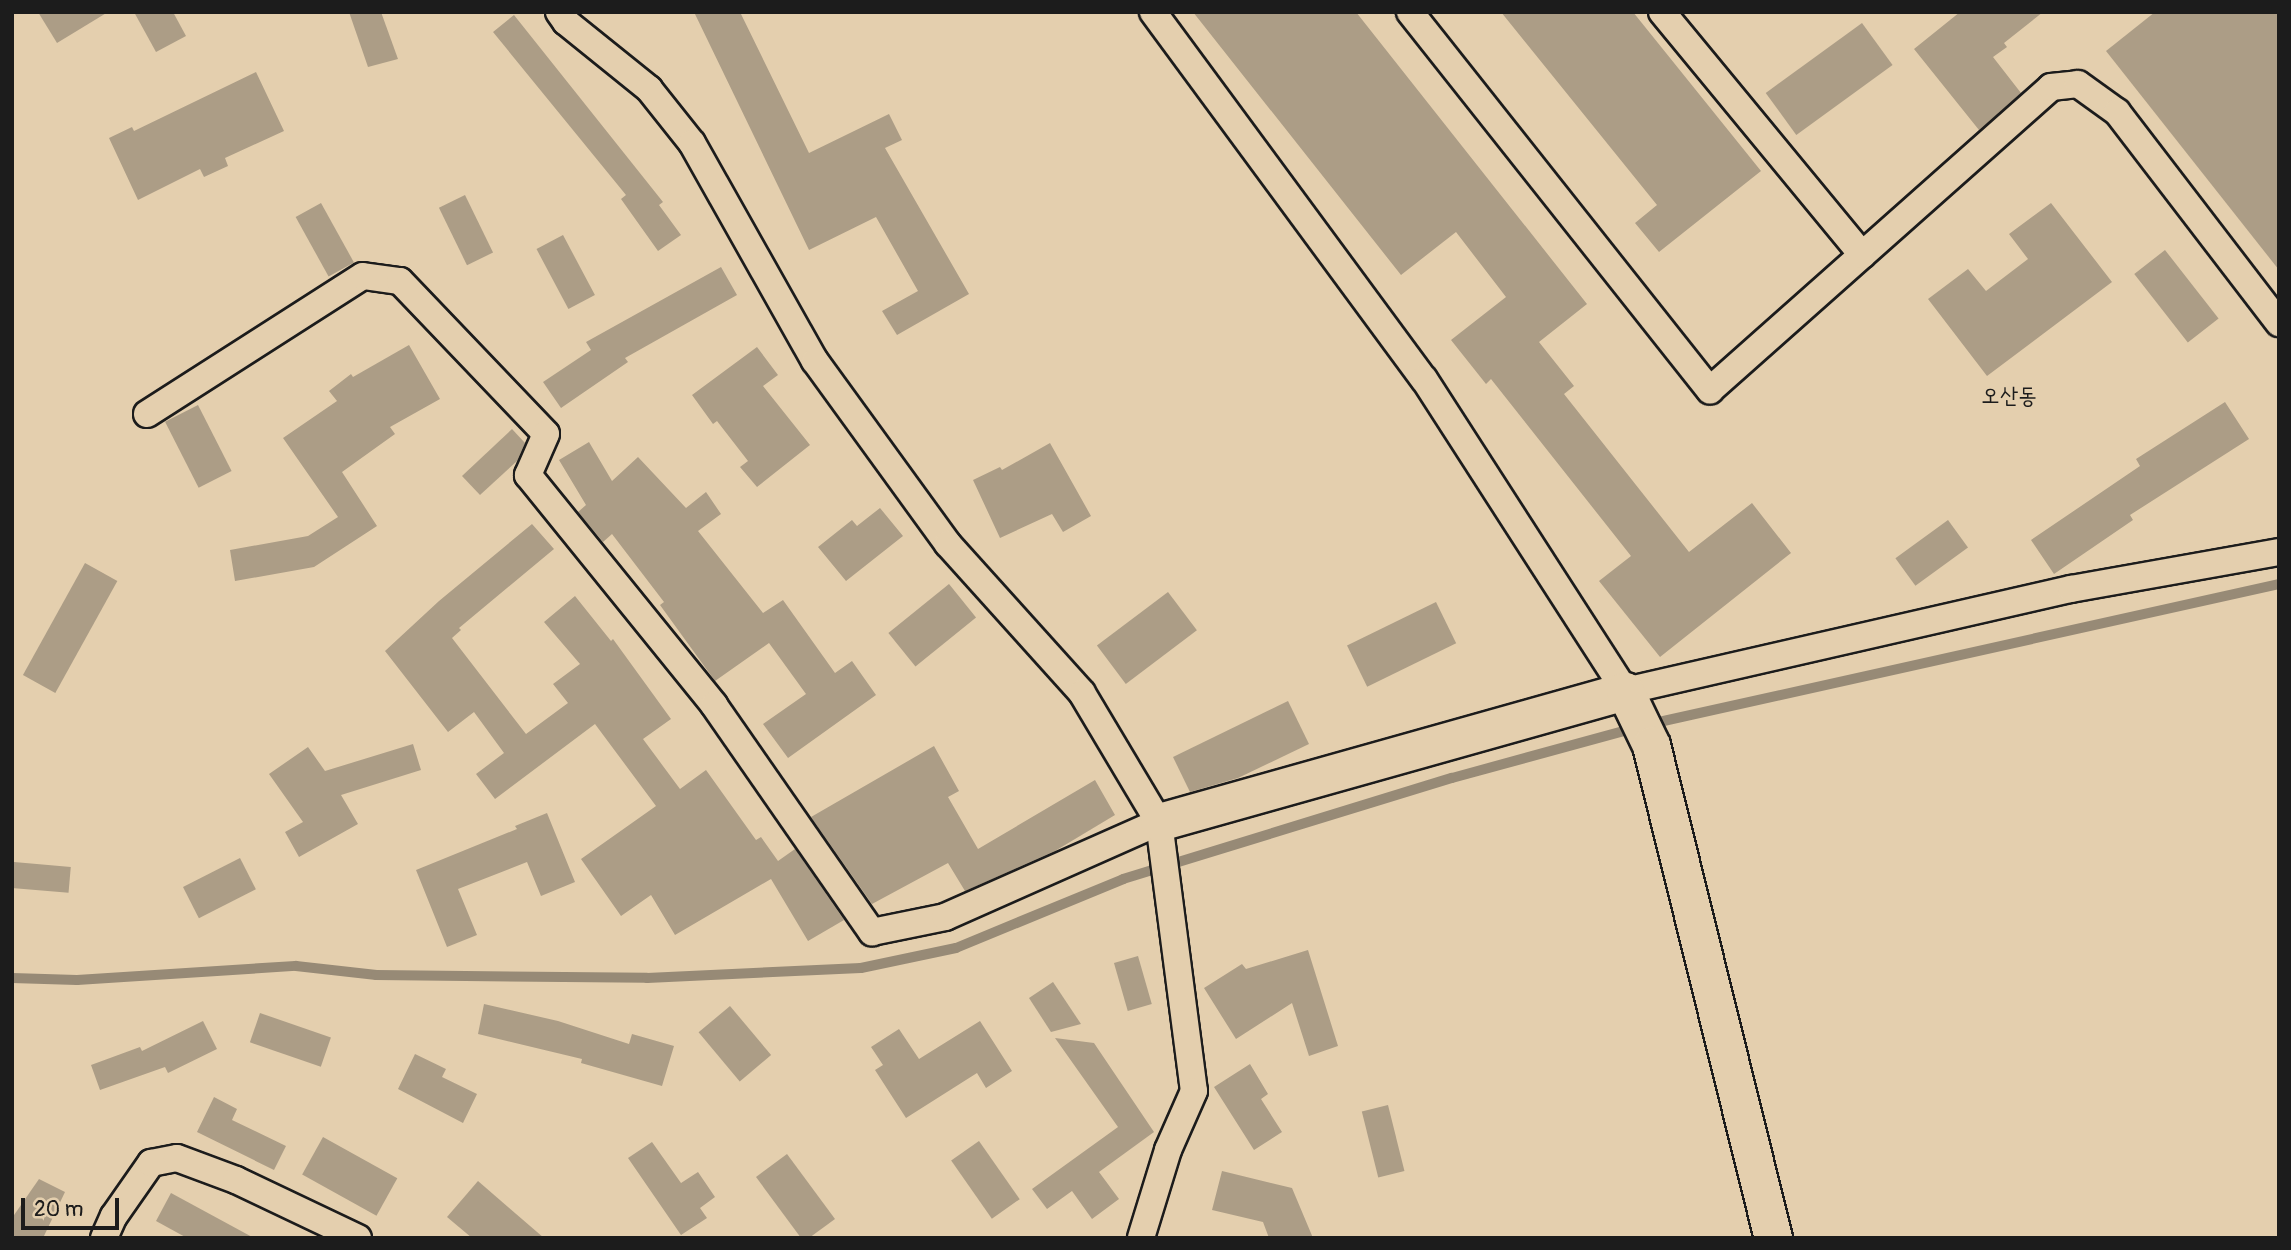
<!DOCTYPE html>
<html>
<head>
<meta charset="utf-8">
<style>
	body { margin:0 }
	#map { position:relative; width:2291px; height:1250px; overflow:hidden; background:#e4cfae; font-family:Pangolin,"Poor Story",sans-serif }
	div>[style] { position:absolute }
	.stream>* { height:10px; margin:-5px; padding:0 5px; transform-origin:5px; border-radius:5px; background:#978a76 }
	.building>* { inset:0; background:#ac9d86; transform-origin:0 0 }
	.roads { filter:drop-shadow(2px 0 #1c1c1c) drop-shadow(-2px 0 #1c1c1c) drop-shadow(0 2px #1c1c1c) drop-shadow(0 -2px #1c1c1c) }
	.street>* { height:26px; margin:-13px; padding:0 13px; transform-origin:13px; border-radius:13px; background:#e4cfae }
	.secondary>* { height:37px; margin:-18.5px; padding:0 18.5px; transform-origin:18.5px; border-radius:18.5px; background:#e4cfae }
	span { translate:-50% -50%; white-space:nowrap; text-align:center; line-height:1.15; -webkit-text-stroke:6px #e4cfae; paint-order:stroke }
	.quarter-label { font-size:23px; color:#1c1c1c }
	.frame { position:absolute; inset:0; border:14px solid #1c1c1c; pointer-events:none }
	.scale { position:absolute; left:21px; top:1198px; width:98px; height:32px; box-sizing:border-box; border:4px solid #1c1c1c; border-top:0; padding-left:9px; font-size:21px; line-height:24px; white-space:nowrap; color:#1c1c1c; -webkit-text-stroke:5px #e4cfae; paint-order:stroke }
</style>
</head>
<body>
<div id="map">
	<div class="stream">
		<i style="left:1650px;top:724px;width:644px;rotate:-12.55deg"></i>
		<i style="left:12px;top:978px;width:65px;rotate:1.8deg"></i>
		<i style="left:77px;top:980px;width:219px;rotate:-3.7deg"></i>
		<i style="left:296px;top:966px;width:81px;rotate:6.4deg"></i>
		<i style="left:376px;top:975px;width:271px;rotate:0.6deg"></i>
		<i style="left:647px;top:978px;width:214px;rotate:-2.7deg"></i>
		<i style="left:861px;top:968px;width:97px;rotate:-11.9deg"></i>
		<i style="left:956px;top:948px;width:181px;rotate:-22.4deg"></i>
		<i style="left:1123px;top:879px;width:344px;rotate:-17.1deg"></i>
		<i style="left:1452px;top:778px;width:190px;rotate:-15.3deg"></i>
	</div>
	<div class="building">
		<i style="clip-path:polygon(38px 12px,108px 12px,57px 43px)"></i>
		<i style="clip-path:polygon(134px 12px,173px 12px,186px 36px,156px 52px)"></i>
		<i style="clip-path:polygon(349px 12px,381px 12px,398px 59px,368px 67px)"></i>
		<i style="clip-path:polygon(694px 12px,740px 12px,809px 153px,889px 114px,902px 140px,885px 148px,969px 294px,897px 335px,882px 311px,918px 291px,876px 217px,809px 250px)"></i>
		<i style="clip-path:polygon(1193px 12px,1356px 12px,1587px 304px,1539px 342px,1574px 386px,1564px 394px,1689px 552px,1752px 503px,1791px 553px,1660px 657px,1599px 581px,1631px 556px,1491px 379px,1486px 384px,1451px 340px,1506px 297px,1456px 232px,1401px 275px)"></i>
		<i style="clip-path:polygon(1501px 12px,1633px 12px,1761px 171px,1659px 252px,1635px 223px,1657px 205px)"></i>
		<i style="clip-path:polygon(1960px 12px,2043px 12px,2004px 43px,2007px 47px,1993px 57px,2021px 93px,1979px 130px,1914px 49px)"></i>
		<i style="clip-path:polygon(2155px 12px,2279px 12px,2279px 270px,2106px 51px)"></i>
		<i style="clip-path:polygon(514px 15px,663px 202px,659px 205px,681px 235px,658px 251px,621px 199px,626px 195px,493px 32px)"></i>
		<i style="left:1862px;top:23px;width:52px;height:119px;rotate:54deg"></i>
		<i style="clip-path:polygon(256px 72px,284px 131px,225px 158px,228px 166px,204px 177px,200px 169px,138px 200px,109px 138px,132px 127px,134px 131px)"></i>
		<i style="left:465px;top:195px;width:64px;height:29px;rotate:64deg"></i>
		<i style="left:321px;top:203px;width:68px;height:29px;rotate:61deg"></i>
		<i style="clip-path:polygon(2051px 203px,2112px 282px,1987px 376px,1928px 299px,1968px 269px,1986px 291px,2028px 259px,2009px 234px)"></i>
		<i style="left:563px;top:235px;width:68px;height:30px;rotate:62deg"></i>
		<i style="left:2165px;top:250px;width:87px;height:39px;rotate:52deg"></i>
		<i style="clip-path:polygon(721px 267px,737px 295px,625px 358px,628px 362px,561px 408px,543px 382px,591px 350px,586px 342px)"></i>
		<i style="clip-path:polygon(409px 345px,440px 399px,390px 427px,395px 434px,342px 472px,377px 526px,314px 567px,235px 581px,230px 550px,308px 536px,338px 517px,283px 438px,337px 401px,329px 391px,351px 374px,353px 377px)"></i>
		<i style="clip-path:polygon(757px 347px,778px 375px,763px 386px,810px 445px,757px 487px,740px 467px,748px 461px,717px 421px,713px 424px,692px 395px)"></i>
		<i style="clip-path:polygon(2225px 402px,2249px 439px,2130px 515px,2133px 520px,2054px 574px,2031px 540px,2140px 466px,2136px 459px)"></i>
		<i style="left:198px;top:405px;width:74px;height:37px;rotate:63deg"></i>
		<i style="clip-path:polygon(512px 429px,525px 443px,517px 461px,480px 495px,462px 476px)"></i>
		<i style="clip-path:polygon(589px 442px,612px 481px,638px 457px,686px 508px,706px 492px,721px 514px,698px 531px,763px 613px,783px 600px,835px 673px,852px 661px,876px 695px,788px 758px,763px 724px,806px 694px,769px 643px,715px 681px,660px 605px,664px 602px,612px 534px,603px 542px,578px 512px,586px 505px,559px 460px)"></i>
		<i style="clip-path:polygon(1050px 443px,1091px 516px,1063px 532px,1052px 514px,1000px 538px,973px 480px,1000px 467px,1002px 470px)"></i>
		<i style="clip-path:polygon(880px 508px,903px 536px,846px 581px,818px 547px,852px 520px,857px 526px)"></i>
		<i style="left:1948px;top:520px;width:34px;height:65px;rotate:54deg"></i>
		<i style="clip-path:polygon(532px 524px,554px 549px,459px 628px,461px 630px,452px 638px,526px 734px,568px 703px,553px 684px,580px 664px,544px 622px,575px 596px,611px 641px,613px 639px,671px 719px,643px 739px,680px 789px,706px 770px,756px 840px,761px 837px,778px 861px,795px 849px,844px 920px,808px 941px,771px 879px,675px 935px,651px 895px,621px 916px,581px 859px,656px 806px,595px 724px,495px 799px,476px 774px,504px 753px,474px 712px,448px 732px,385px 651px,439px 601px)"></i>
		<i style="left:85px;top:563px;width:37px;height:128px;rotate:29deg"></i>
		<i style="left:949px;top:584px;width:43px;height:78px;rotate:51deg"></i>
		<i style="left:1168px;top:592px;width:48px;height:89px;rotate:53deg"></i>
		<i style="left:1436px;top:602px;width:46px;height:99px;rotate:64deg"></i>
		<i style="clip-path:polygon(1288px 701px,1309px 744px,1238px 778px,1190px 792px,1173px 757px)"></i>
		<i style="clip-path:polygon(413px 744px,421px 770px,341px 795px,358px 824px,299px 857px,285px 832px,303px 822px,269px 774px,308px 747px,325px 771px)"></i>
		<i style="clip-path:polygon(934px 746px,959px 791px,948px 797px,978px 849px,1095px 780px,1115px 815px,1055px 851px,965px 891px,948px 863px,872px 904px,811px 817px)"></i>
		<i style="clip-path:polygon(547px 813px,575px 882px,541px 896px,527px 862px,458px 889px,477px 935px,447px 947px,416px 870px,517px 829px,515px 826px)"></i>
		<i style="left:240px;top:858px;width:35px;height:64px;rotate:63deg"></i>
		<i style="left:14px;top:862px;width:57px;height:26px;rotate:5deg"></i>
		<i style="clip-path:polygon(1308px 950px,1338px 1046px,1309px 1056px,1292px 1003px,1236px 1039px,1204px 988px,1242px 964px,1246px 969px)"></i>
		<i style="left:1138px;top:956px;width:50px;height:25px;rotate:74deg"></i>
		<i style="clip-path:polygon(1053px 982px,1081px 1024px,1051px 1032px,1029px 998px)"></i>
		<i style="clip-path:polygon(484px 1004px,558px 1021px,629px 1044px,632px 1034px,674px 1046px,662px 1086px,581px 1063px,582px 1059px,478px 1034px)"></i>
		<i style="left:730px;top:1006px;width:64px;height:41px;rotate:50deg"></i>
		<i style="left:260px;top:1013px;width:75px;height:31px;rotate:19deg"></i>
		<i style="clip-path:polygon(203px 1021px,217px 1049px,168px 1073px,165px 1067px,100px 1090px,91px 1065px,140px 1047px,142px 1051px)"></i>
		<i style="clip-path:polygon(980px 1021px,1012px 1071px,986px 1088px,977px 1073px,906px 1118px,875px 1070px,883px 1065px,871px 1047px,899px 1029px,919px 1059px)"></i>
		<i style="clip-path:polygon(1055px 1038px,1094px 1043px,1154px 1132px,1099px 1172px,1119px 1199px,1092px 1219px,1072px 1191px,1047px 1209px,1032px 1189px,1118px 1127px)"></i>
		<i style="clip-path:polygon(415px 1054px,446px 1069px,442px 1077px,477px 1094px,463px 1123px,398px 1089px)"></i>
		<i style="clip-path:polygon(1250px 1064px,1268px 1094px,1261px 1099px,1282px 1132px,1254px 1150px,1214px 1087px)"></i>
		<i style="clip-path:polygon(214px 1097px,237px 1109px,232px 1120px,286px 1146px,274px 1170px,197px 1132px)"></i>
		<i style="left:1388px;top:1105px;width:68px;height:27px;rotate:76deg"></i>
		<i style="left:323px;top:1137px;width:85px;height:43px;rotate:29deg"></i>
		<i style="left:979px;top:1141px;width:71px;height:34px;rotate:55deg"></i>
		<i style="clip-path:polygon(652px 1142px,681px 1183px,698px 1172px,715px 1197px,700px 1208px,707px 1218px,681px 1235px,628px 1158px)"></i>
		<i style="clip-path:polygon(787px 1154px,835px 1219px,809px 1238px,801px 1238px,756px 1177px)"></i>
		<i style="clip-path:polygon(1222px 1171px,1292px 1188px,1313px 1238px,1269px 1238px,1263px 1222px,1212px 1210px)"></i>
		<i style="clip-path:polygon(39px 1179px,65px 1192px,43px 1238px,12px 1238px,12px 1218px)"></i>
		<i style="clip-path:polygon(478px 1181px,544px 1238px,472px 1238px,447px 1217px)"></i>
		<i style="clip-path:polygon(171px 1193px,254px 1238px,187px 1238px,156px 1221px)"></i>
	</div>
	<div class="roads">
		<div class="street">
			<i style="left:559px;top:12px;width:12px;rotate:55deg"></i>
			<i style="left:566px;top:22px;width:107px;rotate:38.9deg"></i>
			<i style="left:649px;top:89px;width:69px;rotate:51.5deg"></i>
			<i style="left:692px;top:143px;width:250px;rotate:60.6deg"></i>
			<i style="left:815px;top:361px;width:226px;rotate:54deg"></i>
			<i style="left:948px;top:544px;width:200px;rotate:48deg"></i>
			<i style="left:1082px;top:693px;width:150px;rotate:59.2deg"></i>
			<i style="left:1159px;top:822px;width:271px;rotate:82.6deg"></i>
			<i style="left:1194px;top:1091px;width:64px;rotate:113.8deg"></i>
			<i style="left:1168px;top:1150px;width:92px;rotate:107.1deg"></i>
			<i style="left:1153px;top:12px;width:456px;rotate:53.6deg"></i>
			<i style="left:1424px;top:379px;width:371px;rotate:57.2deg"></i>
			<i style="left:1625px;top:691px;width:458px;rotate:-12.9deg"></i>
			<i style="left:2071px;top:589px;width:211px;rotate:-10.1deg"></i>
			<i style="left:1410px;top:12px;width:483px;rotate:51.6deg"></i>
			<i style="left:1710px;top:390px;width:456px;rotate:-41.6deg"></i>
			<i style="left:2051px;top:87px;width:27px;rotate:-6deg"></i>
			<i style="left:2078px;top:84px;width:48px;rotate:35.7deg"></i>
			<i style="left:2117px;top:112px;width:266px;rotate:52.5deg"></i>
			<i style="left:1662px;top:12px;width:315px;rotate:50.5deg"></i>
			<i style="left:147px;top:414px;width:256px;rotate:-32.6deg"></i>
			<i style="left:363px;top:276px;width:37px;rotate:8deg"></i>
			<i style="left:400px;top:281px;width:211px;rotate:46.3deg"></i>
			<i style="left:546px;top:434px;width:45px;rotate:113.7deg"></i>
			<i style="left:528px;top:475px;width:296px;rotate:51deg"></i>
			<i style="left:714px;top:705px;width:277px;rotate:55.2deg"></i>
			<i style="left:872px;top:932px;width:75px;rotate:-11.6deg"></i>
			<i style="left:945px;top:917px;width:234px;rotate:-23.9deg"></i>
			<i style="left:104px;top:1238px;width:24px;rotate:-66deg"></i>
			<i style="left:114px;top:1216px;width:65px;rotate:-55.1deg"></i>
			<i style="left:151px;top:1163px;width:26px;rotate:-11deg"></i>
			<i style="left:177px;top:1158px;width:63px;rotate:20.4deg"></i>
			<i style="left:236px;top:1180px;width:135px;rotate:25.4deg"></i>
		</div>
		<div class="secondary">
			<i style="left:1159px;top:822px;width:484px;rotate:-15.7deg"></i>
			<i style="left:1625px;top:691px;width:60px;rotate:64.3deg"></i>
			<i style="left:1651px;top:745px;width:508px;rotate:76.1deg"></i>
		</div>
	</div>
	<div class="quarter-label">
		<span style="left:2009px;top:396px">오산동</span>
	</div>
	<div class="frame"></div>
	<div class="scale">20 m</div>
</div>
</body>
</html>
